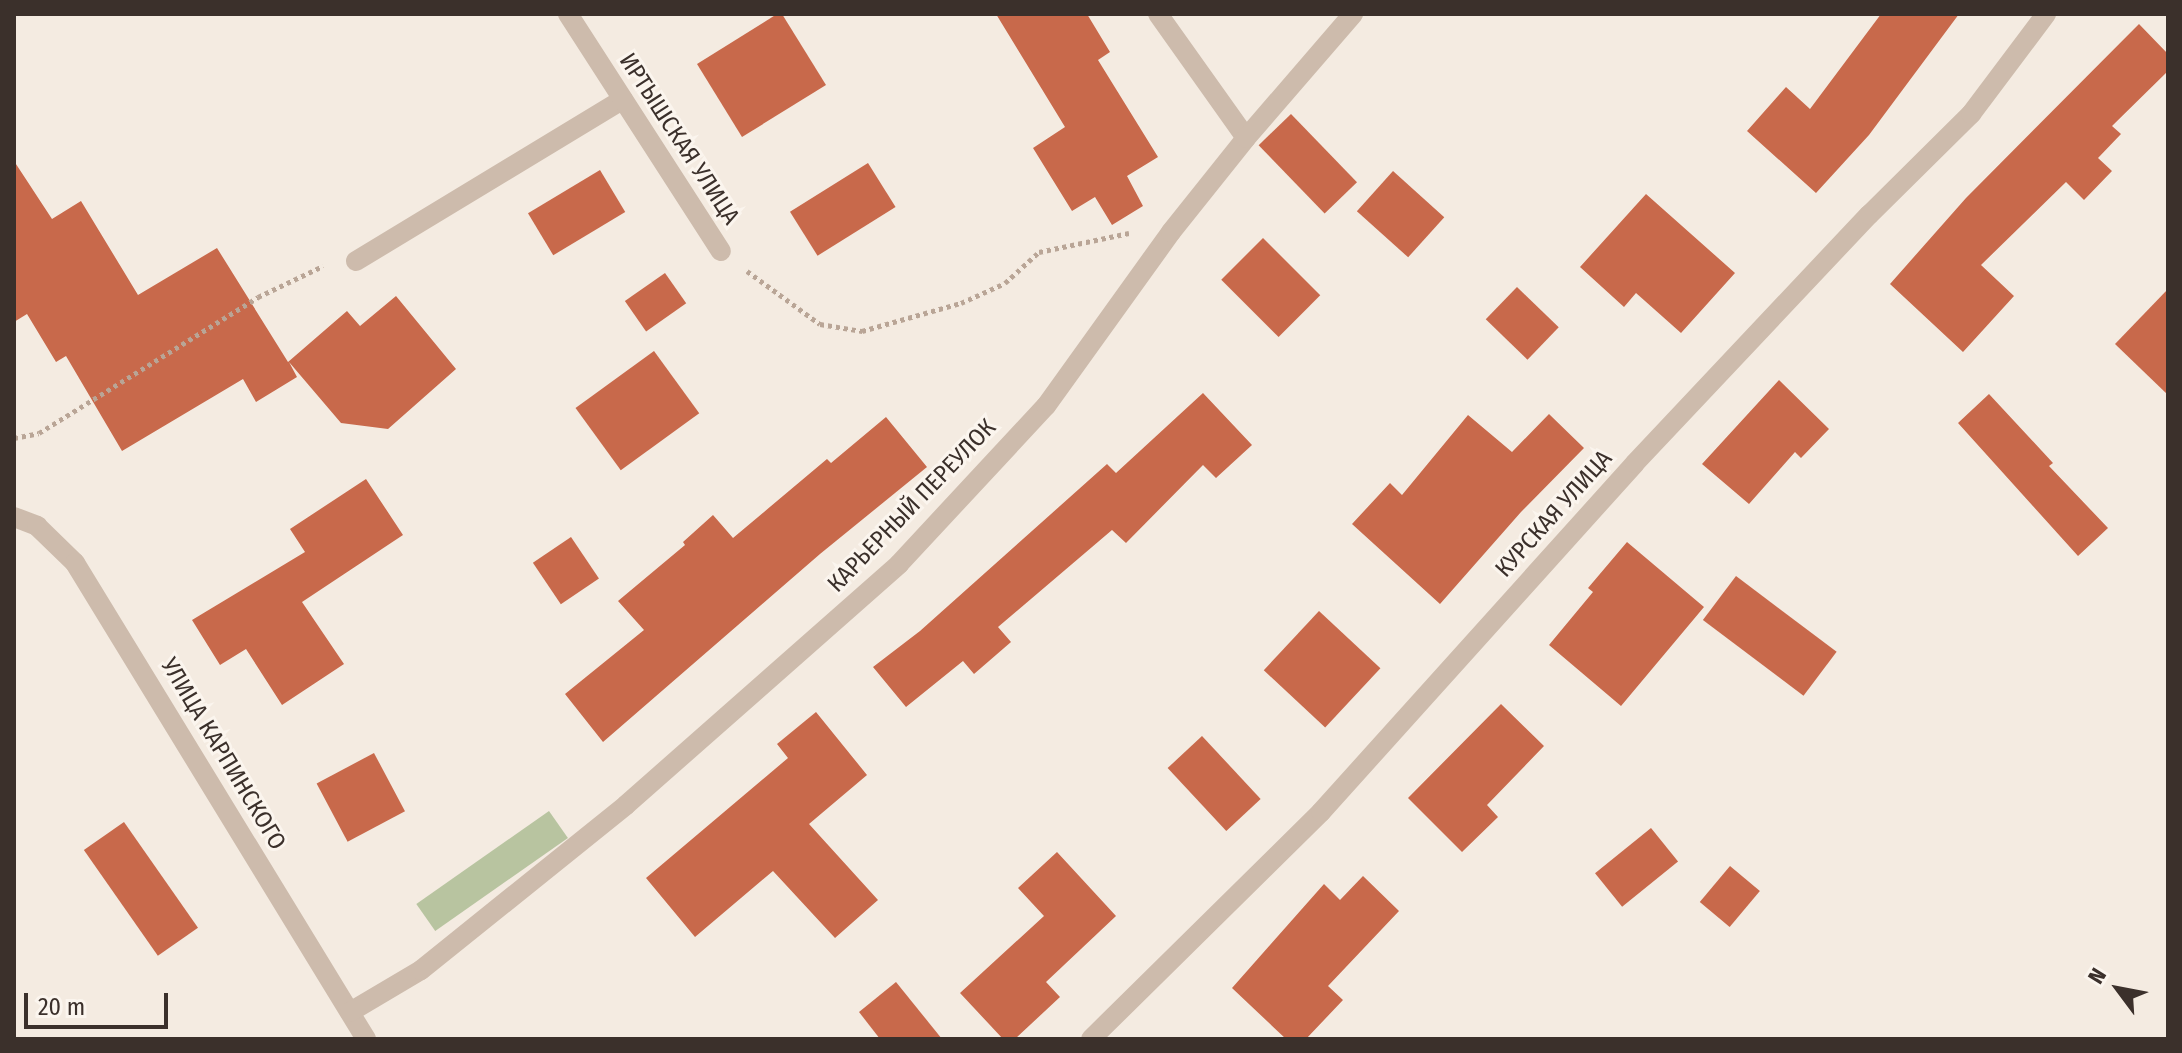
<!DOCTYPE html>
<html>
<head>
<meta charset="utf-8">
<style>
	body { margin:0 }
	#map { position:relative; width:2182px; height:1053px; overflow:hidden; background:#f4ebe1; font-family:"Fira Sans Condensed",sans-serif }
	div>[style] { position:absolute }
	.green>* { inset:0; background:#b8c4a0; transform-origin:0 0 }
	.building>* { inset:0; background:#c8694b; transform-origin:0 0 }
	.path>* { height:5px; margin-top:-2.5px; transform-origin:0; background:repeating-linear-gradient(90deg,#b9a596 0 4px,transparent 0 8px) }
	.lane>* { height:20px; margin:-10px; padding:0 10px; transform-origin:10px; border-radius:10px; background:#cdbbac }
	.street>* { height:20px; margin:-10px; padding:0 10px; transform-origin:10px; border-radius:10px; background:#cdbbac }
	span { translate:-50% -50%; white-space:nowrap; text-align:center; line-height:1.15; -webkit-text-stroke:6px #fbf5ee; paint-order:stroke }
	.street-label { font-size:24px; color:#3b302b }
	.frame { position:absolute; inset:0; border:16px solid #3b302b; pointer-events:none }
	.north { position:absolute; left:2078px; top:949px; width:80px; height:80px; -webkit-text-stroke:6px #fbf5ee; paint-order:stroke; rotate:302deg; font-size:22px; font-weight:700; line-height:32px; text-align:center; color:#3b302b }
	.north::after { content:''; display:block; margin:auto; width:28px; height:36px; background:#3b302b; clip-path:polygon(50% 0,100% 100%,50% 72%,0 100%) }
	.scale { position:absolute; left:24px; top:993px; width:144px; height:36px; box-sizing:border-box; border:4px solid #3b302b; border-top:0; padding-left:10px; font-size:24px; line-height:28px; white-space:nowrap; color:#3b302b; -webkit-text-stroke:6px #fbf5ee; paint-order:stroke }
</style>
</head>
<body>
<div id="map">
	<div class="green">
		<i style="left:549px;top:811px;width:33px;height:162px;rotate:55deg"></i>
	</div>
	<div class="building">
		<i style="clip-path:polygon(777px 14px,782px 14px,826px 85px,742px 137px,697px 64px)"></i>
		<i style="clip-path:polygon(996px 14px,1087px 14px,1110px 52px,1098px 60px,1158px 157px,1127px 176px,1143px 206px,1112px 225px,1095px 197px,1072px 211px,1033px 148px,1065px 127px)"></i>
		<i style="clip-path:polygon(1881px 14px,1959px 14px,1869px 135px,1816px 193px,1747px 131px,1786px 87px,1810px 109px)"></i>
		<i style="clip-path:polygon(2139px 24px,2168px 54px,2168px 71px,2112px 126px,2121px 134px,2098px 158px,2112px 171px,2084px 200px,2066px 182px,1981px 265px,2014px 296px,1963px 352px,1890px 284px,1966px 198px)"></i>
		<i style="left:1291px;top:114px;width:95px;height:45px;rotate:46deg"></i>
		<i style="clip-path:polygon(14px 161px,52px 219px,81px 201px,138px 295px,217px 248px,288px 362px,347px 311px,360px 326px,396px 296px,456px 369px,388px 429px,341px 423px,289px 362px,297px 377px,256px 402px,243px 379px,122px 451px,66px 356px,56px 362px,27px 314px,14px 322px)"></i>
		<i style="left:868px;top:163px;width:52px;height:92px;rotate:58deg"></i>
		<i style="left:600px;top:170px;width:49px;height:84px;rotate:59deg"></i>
		<i style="left:1393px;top:171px;width:69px;height:54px;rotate:42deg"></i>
		<i style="clip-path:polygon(1646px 194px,1735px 273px,1681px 333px,1636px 293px,1624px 307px,1580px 267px)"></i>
		<i style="left:1263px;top:238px;width:81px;height:59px;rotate:45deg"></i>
		<i style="left:665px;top:273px;width:37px;height:49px;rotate:55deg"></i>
		<i style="left:1517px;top:287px;width:58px;height:45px;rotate:44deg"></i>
		<i style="clip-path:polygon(2168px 289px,2168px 395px,2115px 344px)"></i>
		<i style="left:654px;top:351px;width:77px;height:97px;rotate:54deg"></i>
		<i style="clip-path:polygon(1779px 380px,1829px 429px,1801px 458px,1795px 452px,1749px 504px,1702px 464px)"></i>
		<i style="clip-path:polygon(1203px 393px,1252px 445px,1216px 478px,1203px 465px,1126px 543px,1112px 530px,998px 627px,1011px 642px,974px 674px,963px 661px,906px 707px,873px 667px,920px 631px,1107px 464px,1116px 473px)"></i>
		<i style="clip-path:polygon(1989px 394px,2053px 463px,2049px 466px,2108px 528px,2078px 556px,1958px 423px)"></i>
		<i style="clip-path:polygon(1549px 414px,1584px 448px,1521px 512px,1440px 604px,1352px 524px,1390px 483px,1402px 495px,1468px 415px,1512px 452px)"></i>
		<i style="clip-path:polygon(886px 417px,927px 467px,820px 554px,603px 742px,565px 694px,644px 630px,618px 601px,685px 545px,683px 542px,713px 515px,733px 538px,827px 459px,831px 463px)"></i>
		<i style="clip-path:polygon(366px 479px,403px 535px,302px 602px,344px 664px,282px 705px,246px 649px,220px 665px,192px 620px,305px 552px,290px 529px)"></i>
		<i style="left:571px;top:537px;width:50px;height:46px;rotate:56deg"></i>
		<i style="clip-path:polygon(1627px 542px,1704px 607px,1621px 706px,1549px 645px,1593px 592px,1588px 588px)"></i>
		<i style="left:1736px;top:576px;width:126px;height:55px;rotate:37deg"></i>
		<i style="left:1319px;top:611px;width:84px;height:81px;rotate:43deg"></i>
		<i style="clip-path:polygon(1501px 704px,1544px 746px,1487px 805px,1498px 817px,1462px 852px,1408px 798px)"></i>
		<i style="clip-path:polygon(816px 712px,867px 775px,809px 824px,878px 900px,835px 938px,773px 871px,695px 937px,646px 878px,788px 758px,777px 744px)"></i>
		<i style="left:1202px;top:736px;width:86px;height:47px;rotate:47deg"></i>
		<i style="left:374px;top:753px;width:66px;height:65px;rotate:62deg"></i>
		<i style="left:124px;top:822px;width:129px;height:49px;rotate:55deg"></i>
		<i style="left:1651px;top:828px;width:43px;height:72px;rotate:51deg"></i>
		<i style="clip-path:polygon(1057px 852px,1116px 916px,1046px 982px,1060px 997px,1015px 1039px,1003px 1039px,960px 993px,1044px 916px,1018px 888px)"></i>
		<i style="left:1730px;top:866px;width:39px;height:47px;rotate:40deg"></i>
		<i style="clip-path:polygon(1363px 876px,1399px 911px,1328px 986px,1343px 1000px,1306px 1039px,1286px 1039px,1232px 988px,1324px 884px,1340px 900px)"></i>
		<i style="clip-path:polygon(896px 982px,942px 1039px,880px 1039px,859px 1012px)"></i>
	</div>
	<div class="path">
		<i style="left:747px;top:271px;width:90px;rotate:36deg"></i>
		<i style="left:820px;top:324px;width:43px;rotate:9.5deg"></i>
		<i style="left:862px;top:331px;width:103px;rotate:-15.8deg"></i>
		<i style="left:961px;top:303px;width:48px;rotate:-24.4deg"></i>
		<i style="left:1005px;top:283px;width:46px;rotate:-42.4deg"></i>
		<i style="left:1039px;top:252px;width:92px;rotate:-11.9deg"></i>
		<i style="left:14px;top:438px;width:25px;rotate:-11deg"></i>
		<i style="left:39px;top:433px;width:258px;rotate:-31.8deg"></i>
		<i style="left:258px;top:297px;width:72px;rotate:-25.5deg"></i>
	</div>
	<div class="lane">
		<i style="left:356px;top:261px;width:312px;rotate:-31.2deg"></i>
	</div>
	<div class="street">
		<i style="left:568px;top:14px;width:282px;rotate:57.2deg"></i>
		<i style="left:1158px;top:14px;width:152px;rotate:54.6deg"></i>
		<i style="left:14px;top:517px;width:25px;rotate:21deg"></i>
		<i style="left:37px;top:526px;width:53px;rotate:44.2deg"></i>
		<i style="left:75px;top:563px;width:558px;rotate:58.56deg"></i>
		<i style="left:350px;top:1012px;width:82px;rotate:-30.6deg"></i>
		<i style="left:421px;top:970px;width:263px;rotate:-38.8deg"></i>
		<i style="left:626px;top:805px;width:364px;rotate:-41.4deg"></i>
		<i style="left:899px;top:564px;width:216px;rotate:-47.1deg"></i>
		<i style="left:1046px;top:406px;width:214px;rotate:-54.3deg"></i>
		<i style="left:1171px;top:232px;width:120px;rotate:-51.4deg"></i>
		<i style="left:1246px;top:138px;width:164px;rotate:-49.2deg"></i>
		<i style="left:1091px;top:1039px;width:323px;rotate:-44.6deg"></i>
		<i style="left:1321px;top:812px;width:469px;rotate:-48deg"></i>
		<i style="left:1635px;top:463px;width:341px;rotate:-46.7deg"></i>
		<i style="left:1869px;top:215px;width:144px;rotate:-44.7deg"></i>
		<i style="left:1971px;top:114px;width:125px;rotate:-53.1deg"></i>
	</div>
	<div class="street-label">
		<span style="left:679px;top:139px;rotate:57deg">ИРТЫШСКАЯ УЛИЦА</span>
		<span style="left:912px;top:506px;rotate:-46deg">КАРЬЕРНЫЙ ПЕРЕУЛОК</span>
		<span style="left:1554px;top:514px;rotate:-48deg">КУРСКАЯ УЛИЦА</span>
		<span style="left:223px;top:754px;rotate:59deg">УЛИЦА КАРПИНСКОГО</span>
	</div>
	<div class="frame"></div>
	<div class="north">N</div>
	<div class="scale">20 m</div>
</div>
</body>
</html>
